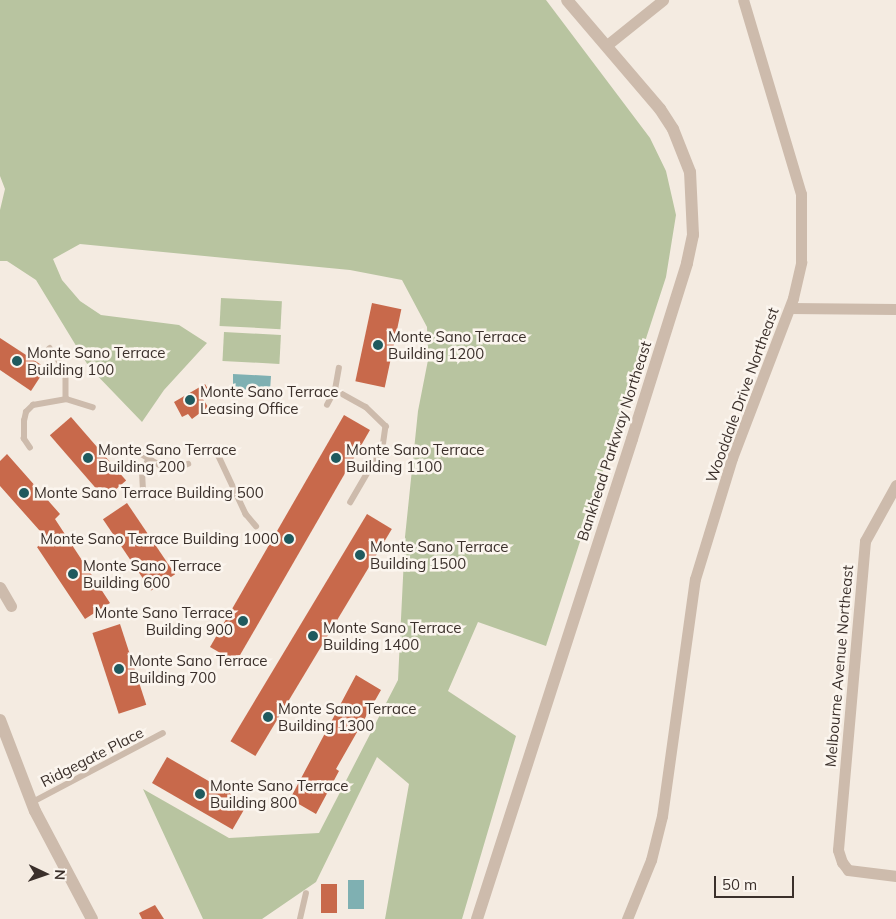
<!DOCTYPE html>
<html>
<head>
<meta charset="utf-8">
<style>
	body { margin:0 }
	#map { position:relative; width:896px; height:919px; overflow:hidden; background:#f4ebe1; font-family:Mulish,sans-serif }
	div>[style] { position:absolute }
	.green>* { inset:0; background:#b8c4a0; transform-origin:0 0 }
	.water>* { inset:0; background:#7fb0b2; transform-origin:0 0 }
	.building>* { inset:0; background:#c8694b; transform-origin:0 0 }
	.service>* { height:5.5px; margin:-2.75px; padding:0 2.75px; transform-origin:2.75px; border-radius:2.75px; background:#cdbbac }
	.minor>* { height:11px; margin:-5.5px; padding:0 5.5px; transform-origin:5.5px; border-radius:5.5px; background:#cdbbac }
	.tertiary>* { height:12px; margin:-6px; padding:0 6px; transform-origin:6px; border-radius:6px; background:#cdbbac }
	.dots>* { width:14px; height:14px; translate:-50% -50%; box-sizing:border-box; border:2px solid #fbf5ee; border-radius:50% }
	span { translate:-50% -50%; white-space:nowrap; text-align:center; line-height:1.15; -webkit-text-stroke:5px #fbf5ee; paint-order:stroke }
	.poi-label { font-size:15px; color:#3b302b }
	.left { translate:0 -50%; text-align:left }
	.right { translate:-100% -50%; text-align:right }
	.street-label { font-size:15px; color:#3b302b }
	.north { position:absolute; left:20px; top:849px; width:50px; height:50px; -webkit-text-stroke:4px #fbf5ee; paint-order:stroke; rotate:93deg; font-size:14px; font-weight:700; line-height:20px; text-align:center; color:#3b302b }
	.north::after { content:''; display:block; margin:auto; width:18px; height:22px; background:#3b302b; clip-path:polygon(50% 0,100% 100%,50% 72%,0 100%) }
	.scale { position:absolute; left:714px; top:876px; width:80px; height:22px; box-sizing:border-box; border:2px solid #3b302b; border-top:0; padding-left:6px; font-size:15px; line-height:18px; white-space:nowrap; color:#3b302b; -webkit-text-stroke:4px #fbf5ee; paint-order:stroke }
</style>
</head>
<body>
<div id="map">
	<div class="green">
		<i style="clip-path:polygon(0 0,546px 0,650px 138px,666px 171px,676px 215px,666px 277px,546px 646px,478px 622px,448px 691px,516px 736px,462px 919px,385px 919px,409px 784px,377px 757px,316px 882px,262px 919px,203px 919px,143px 789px,229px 838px,319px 833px,398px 680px,405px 537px,418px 411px,428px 360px,427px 327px,402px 280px,350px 270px,80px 244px,53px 259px,62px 280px,80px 301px,101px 315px,179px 325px,207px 343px,164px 390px,142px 422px,89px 367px,36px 280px,7px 261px,0 261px,0 210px,5px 189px,0 176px)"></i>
		<i style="left:221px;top:298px;width:61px;height:28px;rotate:3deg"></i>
		<i style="left:224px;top:332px;width:57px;height:29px;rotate:3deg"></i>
	</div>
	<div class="water">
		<i style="clip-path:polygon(233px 374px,271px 376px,270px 390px,233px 391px)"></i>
		<i style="left:348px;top:880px;width:16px;height:29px"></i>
	</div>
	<div class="building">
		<i style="left:372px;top:303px;width:30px;height:80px;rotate:12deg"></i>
		<i style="clip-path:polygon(0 338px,46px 368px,31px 391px,0 370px)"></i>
		<i style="clip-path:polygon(205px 384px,211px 394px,203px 399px,208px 407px,192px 419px,188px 414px,182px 417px,174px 402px)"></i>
		<i style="left:344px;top:415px;width:30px;height:268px;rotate:30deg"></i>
		<i style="left:71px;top:417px;width:84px;height:28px;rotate:49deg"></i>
		<i style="clip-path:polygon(7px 454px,60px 514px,55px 519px,110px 603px,85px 619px,37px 547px,48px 540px,0 486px,0 461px)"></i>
		<i style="left:127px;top:503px;width:86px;height:29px;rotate:56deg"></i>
		<i style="left:367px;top:514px;width:29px;height:265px;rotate:31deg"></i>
		<i style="left:120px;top:624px;width:85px;height:29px;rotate:72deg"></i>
		<i style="clip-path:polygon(356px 675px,381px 690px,336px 769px,339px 771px,316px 814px,290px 799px)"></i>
		<i style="left:167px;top:757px;width:93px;height:30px;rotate:30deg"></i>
		<i style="left:321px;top:884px;width:16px;height:29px"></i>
		<i style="clip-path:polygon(155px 905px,164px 919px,142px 919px,139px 913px)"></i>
	</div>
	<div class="service">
		<i style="left:50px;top:348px;width:28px;rotate:55deg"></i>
		<i style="left:66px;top:371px;width:28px;rotate:90deg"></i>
		<i style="left:335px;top:390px;width:35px;rotate:29deg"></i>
		<i style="left:366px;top:407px;width:28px;rotate:44deg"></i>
		<i style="left:386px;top:426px;width:21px;rotate:98deg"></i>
		<i style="left:383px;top:447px;width:64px;rotate:120.2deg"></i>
		<i style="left:327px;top:405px;width:17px;rotate:-62deg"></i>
		<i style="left:335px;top:390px;width:22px;rotate:-80deg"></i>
		<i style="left:30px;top:448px;width:11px;rotate:-124deg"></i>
		<i style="left:24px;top:439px;width:18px;rotate:-90deg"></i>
		<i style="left:24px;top:421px;width:9px;rotate:-77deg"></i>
		<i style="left:26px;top:412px;width:10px;rotate:-45deg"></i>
		<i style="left:33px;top:405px;width:34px;rotate:-10deg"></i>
		<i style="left:66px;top:399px;width:28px;rotate:17deg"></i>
		<i style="left:216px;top:450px;width:71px;rotate:64.9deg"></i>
		<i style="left:246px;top:514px;width:16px;rotate:50deg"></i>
		<i style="left:143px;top:455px;width:27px;rotate:31deg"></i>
		<i style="left:166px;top:469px;width:9px"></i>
		<i style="left:175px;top:469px;width:14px;rotate:-21deg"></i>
		<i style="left:143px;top:491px;width:18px;rotate:-93deg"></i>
		<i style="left:142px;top:473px;width:14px;rotate:-65deg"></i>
		<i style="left:31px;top:803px;width:149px;rotate:-27.9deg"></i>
		<i style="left:300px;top:919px;width:26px;rotate:-77deg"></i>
	</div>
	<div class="minor">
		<i style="left:607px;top:45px;width:72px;rotate:-38.8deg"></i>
		<i style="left:790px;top:308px;width:106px;rotate:0.5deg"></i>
		<i style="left:896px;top:485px;width:64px;rotate:119deg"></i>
		<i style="left:865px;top:541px;width:310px;rotate:95deg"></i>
		<i style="left:838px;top:850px;width:13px;rotate:72deg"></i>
		<i style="left:842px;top:862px;width:10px;rotate:53deg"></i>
		<i style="left:848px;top:870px;width:48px;rotate:7.1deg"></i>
		<i style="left:0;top:587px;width:22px;rotate:60deg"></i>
		<i style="left:627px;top:919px;width:64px;rotate:-67.9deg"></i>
		<i style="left:651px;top:860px;width:45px;rotate:-76deg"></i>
		<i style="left:662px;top:816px;width:239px;rotate:-82.1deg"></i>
		<i style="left:695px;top:579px;width:127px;rotate:-73deg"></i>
		<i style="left:732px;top:458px;width:171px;rotate:-69.1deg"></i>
		<i style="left:793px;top:298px;width:37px;rotate:-77deg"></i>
		<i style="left:801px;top:262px;width:68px;rotate:-90deg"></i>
		<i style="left:801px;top:194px;width:202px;rotate:-106.6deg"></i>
	</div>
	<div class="tertiary">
		<i style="left:0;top:720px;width:97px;rotate:69deg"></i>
		<i style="left:35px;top:811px;width:122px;rotate:62.2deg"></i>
		<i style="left:477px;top:919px;width:504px;rotate:-72.1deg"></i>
		<i style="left:632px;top:439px;width:184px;rotate:-72.6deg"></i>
		<i style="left:687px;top:263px;width:29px;rotate:-78deg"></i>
		<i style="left:693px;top:235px;width:63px;rotate:-92.7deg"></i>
		<i style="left:690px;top:172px;width:46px;rotate:-111.6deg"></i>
		<i style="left:673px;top:129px;width:24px;rotate:-123deg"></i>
		<i style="left:660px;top:109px;width:143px;rotate:-130.5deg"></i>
	</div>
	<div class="dots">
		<i style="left:378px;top:345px;background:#1f5a5e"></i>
		<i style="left:17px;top:361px;background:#1f5a5e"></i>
		<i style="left:190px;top:400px;background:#1f5a5e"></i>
		<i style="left:88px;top:458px;background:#1f5a5e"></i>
		<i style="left:336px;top:458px;background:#1f5a5e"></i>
		<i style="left:24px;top:493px;background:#1f5a5e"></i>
		<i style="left:289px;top:539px;background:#1f5a5e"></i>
		<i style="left:360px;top:555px;background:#1f5a5e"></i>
		<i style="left:73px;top:574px;background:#1f5a5e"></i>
		<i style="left:243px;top:621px;background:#1f5a5e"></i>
		<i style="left:313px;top:636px;background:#1f5a5e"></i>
		<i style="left:119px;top:669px;background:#1f5a5e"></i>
		<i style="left:268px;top:717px;background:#1f5a5e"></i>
		<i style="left:200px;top:794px;background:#1f5a5e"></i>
	</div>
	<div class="poi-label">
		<span class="left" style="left:388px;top:345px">Monte Sano Terrace<br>Building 1200</span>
		<span class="left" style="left:27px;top:361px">Monte Sano Terrace<br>Building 100</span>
		<span class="left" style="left:200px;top:400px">Monte Sano Terrace<br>Leasing Office</span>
		<span class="left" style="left:98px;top:458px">Monte Sano Terrace<br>Building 200</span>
		<span class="left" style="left:346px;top:458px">Monte Sano Terrace<br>Building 1100</span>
		<span class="left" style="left:34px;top:493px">Monte Sano Terrace Building 500</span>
		<span class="right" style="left:279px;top:539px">Monte Sano Terrace Building 1000</span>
		<span class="left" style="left:370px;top:555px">Monte Sano Terrace<br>Building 1500</span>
		<span class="left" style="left:83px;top:574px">Monte Sano Terrace<br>Building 600</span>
		<span class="right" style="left:233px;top:621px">Monte Sano Terrace<br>Building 900</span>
		<span class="left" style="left:323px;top:636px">Monte Sano Terrace<br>Building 1400</span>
		<span class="left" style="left:129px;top:669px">Monte Sano Terrace<br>Building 700</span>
		<span class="left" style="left:278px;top:717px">Monte Sano Terrace<br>Building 1300</span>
		<span class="left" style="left:210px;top:794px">Monte Sano Terrace<br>Building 800</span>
	</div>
	<div class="street-label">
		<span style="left:742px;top:395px;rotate:-70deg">Wooddale Drive Northeast</span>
		<span style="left:614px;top:441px;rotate:-72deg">Bankhead Parkway Northeast</span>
		<span style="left:839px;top:666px;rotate:-85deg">Melbourne Avenue Northeast</span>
		<span style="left:92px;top:757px;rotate:-27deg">Ridgegate Place</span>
	</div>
	<div class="north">N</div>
	<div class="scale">50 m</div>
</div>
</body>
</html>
